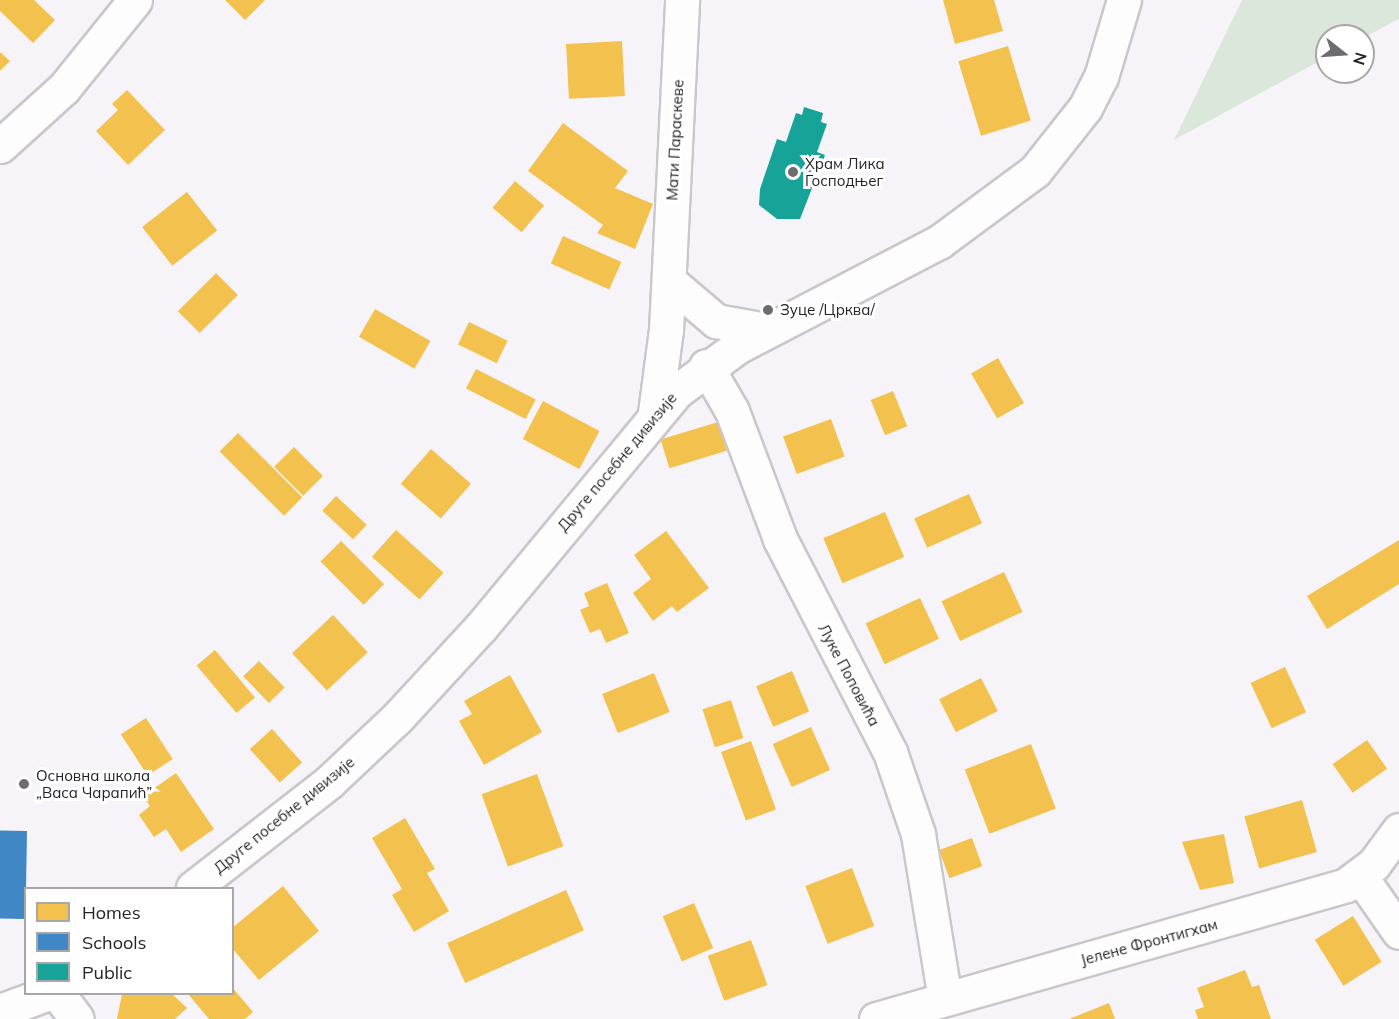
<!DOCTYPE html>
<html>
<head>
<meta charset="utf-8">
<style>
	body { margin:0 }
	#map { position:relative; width:1399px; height:1019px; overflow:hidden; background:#f7f4f9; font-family:Mulish,sans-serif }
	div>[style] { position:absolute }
	.green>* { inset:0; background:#dbe7db }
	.homes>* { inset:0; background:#f2c14e; transform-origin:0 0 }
	.schools>* { inset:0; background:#3f88c5; transform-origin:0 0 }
	.public>* { inset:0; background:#17a398 }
	.roads { filter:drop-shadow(2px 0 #cac7cb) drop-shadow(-2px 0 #cac7cb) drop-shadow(0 2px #cac7cb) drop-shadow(0 -2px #cac7cb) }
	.minor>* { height:33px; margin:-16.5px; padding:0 16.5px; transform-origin:16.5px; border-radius:16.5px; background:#fefdfe }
	.dots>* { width:16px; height:16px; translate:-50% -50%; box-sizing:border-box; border:3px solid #fff; border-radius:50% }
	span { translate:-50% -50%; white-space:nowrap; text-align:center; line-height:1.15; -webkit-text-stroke:6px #fff; paint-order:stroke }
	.street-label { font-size:15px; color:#252326 }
	.poi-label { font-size:15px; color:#252326 }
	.left { translate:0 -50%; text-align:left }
	.legend { position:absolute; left:24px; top:887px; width:210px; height:108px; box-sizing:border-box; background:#fff; border:2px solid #a8a7a8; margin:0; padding:8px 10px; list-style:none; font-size:18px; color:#252326 }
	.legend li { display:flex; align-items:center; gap:12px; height:30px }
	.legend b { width:30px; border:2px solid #a8a7a8 }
	.north { position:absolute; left:1315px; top:24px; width:60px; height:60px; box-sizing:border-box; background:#fff; border:2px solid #a8a7a8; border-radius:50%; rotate:107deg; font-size:16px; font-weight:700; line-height:24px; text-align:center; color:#252326 }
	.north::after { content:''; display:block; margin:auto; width:21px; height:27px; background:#6e6c70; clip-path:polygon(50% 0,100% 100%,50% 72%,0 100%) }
</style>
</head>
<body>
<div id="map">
	<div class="green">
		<i style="clip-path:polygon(1242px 0,1399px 0,1399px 19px,1363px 38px,1327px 36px,1327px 57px,1174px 140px)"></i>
	</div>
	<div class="homes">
		<i style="clip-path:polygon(0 0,34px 0,55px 20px,33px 43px,0 11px)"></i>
		<i style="clip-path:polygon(225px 0,265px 0,245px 20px)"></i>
		<i style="clip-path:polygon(943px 0,994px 0,1003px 31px,955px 44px)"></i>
		<i style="left:622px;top:41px;width:55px;height:56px;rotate:87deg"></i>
		<i style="left:1008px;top:46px;width:78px;height:52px;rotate:73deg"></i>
		<i style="clip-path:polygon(0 52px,10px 61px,0 71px)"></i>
		<i style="clip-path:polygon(127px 90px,165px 130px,128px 165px,96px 131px,118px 110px,112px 104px)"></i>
		<i style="clip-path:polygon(563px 123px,628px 171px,615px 188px,653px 204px,635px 249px,597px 233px,603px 225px,528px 171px)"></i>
		<i style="left:515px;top:181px;width:38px;height:35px;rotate:40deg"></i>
		<i style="left:187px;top:192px;width:49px;height:57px;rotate:52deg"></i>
		<i style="left:563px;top:236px;width:64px;height:30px;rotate:24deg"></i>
		<i style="left:216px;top:273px;width:31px;height:54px;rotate:45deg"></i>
		<i style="left:375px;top:309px;width:64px;height:32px;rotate:30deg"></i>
		<i style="left:469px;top:322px;width:43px;height:25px;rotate:26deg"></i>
		<i style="left:998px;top:358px;width:52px;height:31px;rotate:60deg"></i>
		<i style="left:476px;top:369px;width:67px;height:22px;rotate:27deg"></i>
		<i style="left:893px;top:391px;width:38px;height:24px;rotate:68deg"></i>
		<i style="left:543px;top:401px;width:64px;height:43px;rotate:28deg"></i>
		<i style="left:831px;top:419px;width:40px;height:51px;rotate:70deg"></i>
		<i style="left:718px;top:422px;width:30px;height:60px;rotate:73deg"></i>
		<i style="left:238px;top:433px;width:91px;height:26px;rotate:45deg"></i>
		<i style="left:294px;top:447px;width:41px;height:28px;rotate:45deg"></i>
		<i style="left:431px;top:449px;width:53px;height:46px;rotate:41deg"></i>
		<i style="left:969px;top:494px;width:32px;height:60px;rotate:66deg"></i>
		<i style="left:336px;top:496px;width:42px;height:20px;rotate:43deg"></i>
		<i style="left:885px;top:512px;width:49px;height:67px;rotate:67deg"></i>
		<i style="left:396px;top:530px;width:64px;height:36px;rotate:42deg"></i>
		<i style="clip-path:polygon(666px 531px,709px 588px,677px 612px,672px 606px,653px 621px,633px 593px,651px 579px,634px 555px)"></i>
		<i style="clip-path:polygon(1399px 540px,1399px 584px,1327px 629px,1307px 596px)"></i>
		<i style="left:341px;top:541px;width:61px;height:29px;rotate:45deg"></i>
		<i style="left:1004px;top:572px;width:44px;height:69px;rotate:65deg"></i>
		<i style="clip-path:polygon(607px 583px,629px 633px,606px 643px,600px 629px,590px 633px,580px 610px,589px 606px,584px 593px)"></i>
		<i style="left:920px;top:598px;width:45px;height:60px;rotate:65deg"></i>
		<i style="left:333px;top:615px;width:51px;height:56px;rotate:47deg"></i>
		<i style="left:215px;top:650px;width:62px;height:24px;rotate:50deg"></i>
		<i style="left:259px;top:661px;width:37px;height:22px;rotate:46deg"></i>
		<i style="left:1285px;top:667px;width:50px;height:38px;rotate:65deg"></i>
		<i style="left:792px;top:671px;width:44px;height:39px;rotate:67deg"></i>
		<i style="left:654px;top:673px;width:42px;height:56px;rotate:68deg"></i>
		<i style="clip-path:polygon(510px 675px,542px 732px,484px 765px,459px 721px,472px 714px,464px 701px)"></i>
		<i style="left:981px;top:678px;width:37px;height:47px;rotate:63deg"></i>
		<i style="left:731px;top:700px;width:40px;height:30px;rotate:72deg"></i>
		<i style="left:146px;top:718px;width:49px;height:30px;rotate:57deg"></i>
		<i style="left:811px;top:727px;width:47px;height:42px;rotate:66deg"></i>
		<i style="left:272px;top:729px;width:45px;height:30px;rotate:48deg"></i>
		<i style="left:1367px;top:740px;width:35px;height:42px;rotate:55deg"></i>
		<i style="left:751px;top:741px;width:73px;height:32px;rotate:70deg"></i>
		<i style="left:1031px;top:744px;width:69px;height:71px;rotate:69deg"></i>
		<i style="clip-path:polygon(176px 773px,214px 829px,181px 852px,166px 829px,154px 837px,139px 815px,150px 806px,143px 796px)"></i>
		<i style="left:537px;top:774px;width:77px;height:59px;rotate:70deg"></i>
		<i style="left:1302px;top:800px;width:54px;height:60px;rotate:74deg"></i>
		<i style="clip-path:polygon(405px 818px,435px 869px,427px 873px,449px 911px,414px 932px,392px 895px,402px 889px,372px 838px)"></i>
		<i style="clip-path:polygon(1224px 834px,1234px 883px,1200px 890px,1182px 842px)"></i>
		<i style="left:972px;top:838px;width:30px;height:35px;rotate:70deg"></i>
		<i style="left:852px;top:868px;width:62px;height:50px;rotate:69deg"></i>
		<i style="clip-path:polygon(283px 886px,319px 931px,259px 980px,232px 948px,232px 928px)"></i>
		<i style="left:566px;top:890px;width:44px;height:130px;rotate:66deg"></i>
		<i style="left:694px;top:903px;width:49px;height:34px;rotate:67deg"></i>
		<i style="left:1353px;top:916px;width:54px;height:45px;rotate:58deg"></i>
		<i style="left:751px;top:940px;width:48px;height:46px;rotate:70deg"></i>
		<i style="clip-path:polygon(1245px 970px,1252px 987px,1259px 985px,1271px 1019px,1198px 1019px,1195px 1010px,1204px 1007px,1197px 988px)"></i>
		<i style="clip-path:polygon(232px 987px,253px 1012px,245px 1019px,209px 1019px,188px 994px,232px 994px)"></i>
		<i style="clip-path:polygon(122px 994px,172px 994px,187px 1008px,175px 1019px,117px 1019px)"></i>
		<i style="clip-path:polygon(1109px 1003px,1115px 1019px,1069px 1019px)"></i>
	</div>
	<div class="schools">
		<i style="left:27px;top:831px;width:88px;height:27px;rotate:91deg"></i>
	</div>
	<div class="public">
		<i style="clip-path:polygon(804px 107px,823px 113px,821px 122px,827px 124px,817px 152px,825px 155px,800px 219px,777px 219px,759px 205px,760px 189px,777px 139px,786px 142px,796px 113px,802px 115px)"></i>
	</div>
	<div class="roads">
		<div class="minor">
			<i style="left:0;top:146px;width:86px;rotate:-42.2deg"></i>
			<i style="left:64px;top:88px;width:113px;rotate:-51.1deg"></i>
			<i style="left:669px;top:281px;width:62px;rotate:40.4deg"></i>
			<i style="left:716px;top:321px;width:51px;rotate:10.2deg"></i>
			<i style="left:706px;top:366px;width:52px;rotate:60deg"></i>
			<i style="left:732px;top:411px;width:137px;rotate:69.4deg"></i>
			<i style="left:780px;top:539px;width:240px;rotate:62.7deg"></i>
			<i style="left:890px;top:752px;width:87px;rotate:71.1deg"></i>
			<i style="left:918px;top:834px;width:166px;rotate:80.7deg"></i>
			<i style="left:655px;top:413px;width:84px;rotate:-82.5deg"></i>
			<i style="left:666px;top:330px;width:330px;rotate:-87.2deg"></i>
			<i style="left:1360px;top:876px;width:68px;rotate:55.1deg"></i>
			<i style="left:193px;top:888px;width:172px;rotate:-37.9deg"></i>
			<i style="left:329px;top:782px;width:93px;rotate:-43.3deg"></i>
			<i style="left:397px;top:718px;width:124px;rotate:-47.3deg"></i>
			<i style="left:481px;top:627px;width:305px;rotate:-50.3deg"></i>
			<i style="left:676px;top:392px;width:76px;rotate:-36.4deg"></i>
			<i style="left:737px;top:347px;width:228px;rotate:-27.5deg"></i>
			<i style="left:939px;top:242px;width:119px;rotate:-36.5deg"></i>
			<i style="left:1035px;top:171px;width:80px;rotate:-51.6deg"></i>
			<i style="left:1085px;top:108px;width:35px;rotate:-63deg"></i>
			<i style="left:1101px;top:77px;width:80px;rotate:-73.4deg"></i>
			<i style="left:58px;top:994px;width:31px;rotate:53deg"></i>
			<i style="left:0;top:1011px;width:49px;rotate:-20.3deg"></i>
			<i style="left:876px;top:1019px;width:489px;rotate:-15.9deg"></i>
			<i style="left:1346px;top:885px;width:35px;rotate:-37deg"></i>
			<i style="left:1374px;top:864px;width:42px;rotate:-53.7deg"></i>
		</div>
	</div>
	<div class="dots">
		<i style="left:793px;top:172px;background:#6e6c70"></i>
		<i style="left:768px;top:310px;background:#6e6c70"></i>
		<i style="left:24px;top:784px;background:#6e6c70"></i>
	</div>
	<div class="street-label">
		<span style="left:675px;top:140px;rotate:-87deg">Мати Параскеве</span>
		<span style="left:617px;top:462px;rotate:-50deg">Друге посебне дивизије</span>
		<span style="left:849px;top:675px;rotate:62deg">Луке Поповића</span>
		<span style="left:284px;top:815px;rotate:-39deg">Друге посебне дивизије</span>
		<span style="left:1149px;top:942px;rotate:-15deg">Јелене Фронтигхам</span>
	</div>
	<div class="poi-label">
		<span class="left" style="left:805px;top:172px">Храм Лика<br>Господњег</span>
		<span class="left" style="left:780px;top:310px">Зуце /Црква/</span>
		<span class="left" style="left:36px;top:784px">Основна школа<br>„Васа Чарапић”</span>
	</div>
	<ul class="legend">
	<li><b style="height:16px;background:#f2c14e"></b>Homes</li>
	<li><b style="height:16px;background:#3f88c5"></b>Schools</li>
	<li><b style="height:16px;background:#17a398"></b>Public</li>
	</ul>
	<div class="north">N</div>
</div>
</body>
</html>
